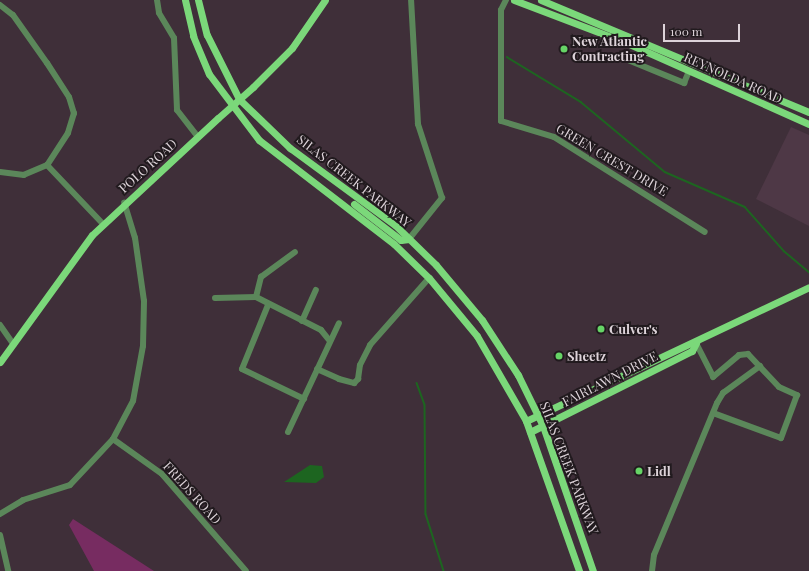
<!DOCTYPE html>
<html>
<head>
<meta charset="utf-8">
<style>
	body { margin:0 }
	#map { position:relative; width:809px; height:571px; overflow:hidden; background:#3f2f39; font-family:"Playfair Display",serif }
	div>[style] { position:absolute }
	.built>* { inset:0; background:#4e3846 }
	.green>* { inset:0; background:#772c61 }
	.water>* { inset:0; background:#1d6520 }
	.stream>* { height:1.5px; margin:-0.75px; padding:0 0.75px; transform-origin:0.75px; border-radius:0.75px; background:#1d6520 }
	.minor>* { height:6px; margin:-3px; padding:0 3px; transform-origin:3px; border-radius:3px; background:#5b875a }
	.major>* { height:7px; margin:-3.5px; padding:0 3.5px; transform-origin:3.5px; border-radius:3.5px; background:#7bd87a }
	.major-bridge>* { height:7px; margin:-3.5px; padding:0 3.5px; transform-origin:3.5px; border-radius:3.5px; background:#7bd87a }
	.dots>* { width:11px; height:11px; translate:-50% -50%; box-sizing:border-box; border:2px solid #211a1e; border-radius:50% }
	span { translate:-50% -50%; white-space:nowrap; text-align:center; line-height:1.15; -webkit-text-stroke:4px #211a1e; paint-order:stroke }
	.poi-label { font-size:13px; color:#ddd3d9; font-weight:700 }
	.left { translate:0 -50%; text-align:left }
	.street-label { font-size:13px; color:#ddd3d9 }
	.scale { position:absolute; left:663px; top:24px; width:77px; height:18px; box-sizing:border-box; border:2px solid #ddd3d9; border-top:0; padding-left:5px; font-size:12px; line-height:14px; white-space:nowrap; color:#ddd3d9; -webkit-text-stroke:3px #211a1e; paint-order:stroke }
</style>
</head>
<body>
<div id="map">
	<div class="built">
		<i style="clip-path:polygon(791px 127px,809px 135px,809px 226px,756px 199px)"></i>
	</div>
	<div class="green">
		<i style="clip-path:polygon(73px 519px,154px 571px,94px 571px,69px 525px)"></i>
	</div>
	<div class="water">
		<i style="clip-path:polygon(310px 465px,322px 466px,324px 477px,316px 483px,284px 482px)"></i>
	</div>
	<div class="stream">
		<i style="left:507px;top:57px;width:87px;rotate:31.3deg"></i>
		<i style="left:581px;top:102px;width:109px;rotate:39.8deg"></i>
		<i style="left:665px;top:172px;width:87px;rotate:23.6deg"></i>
		<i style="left:745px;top:207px;width:59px;rotate:48.4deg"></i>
		<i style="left:784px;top:251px;width:33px;rotate:40deg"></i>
		<i style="left:417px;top:383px;width:23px;rotate:70deg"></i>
		<i style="left:425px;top:405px;width:109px;rotate:89.5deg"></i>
		<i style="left:426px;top:514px;width:60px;rotate:72.5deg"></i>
	</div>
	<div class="minor">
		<i style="left:157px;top:0;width:13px;rotate:81deg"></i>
		<i style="left:159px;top:13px;width:29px;rotate:59deg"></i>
		<i style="left:174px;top:38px;width:72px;rotate:87.6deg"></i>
		<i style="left:177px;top:110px;width:34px;rotate:52deg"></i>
		<i style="left:506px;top:0;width:11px;rotate:117deg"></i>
		<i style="left:501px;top:10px;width:111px;rotate:90deg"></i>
		<i style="left:501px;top:121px;width:55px;rotate:16.8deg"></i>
		<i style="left:554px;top:137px;width:178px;rotate:32.2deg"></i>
		<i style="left:0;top:5px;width:16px;rotate:38deg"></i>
		<i style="left:13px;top:15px;width:59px;rotate:54.7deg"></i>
		<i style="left:47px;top:63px;width:40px;rotate:57.1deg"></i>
		<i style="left:69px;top:97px;width:17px;rotate:73deg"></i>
		<i style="left:74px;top:113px;width:21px;rotate:107deg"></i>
		<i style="left:68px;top:133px;width:38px;rotate:123deg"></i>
		<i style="left:47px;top:165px;width:25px;rotate:157deg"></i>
		<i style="left:24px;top:175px;width:24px;rotate:-173deg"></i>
		<i style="left:628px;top:60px;width:61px;rotate:22.3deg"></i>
		<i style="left:684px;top:83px;width:13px;rotate:-67deg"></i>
		<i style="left:47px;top:165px;width:80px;rotate:46.5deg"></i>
		<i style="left:409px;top:239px;width:53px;rotate:-51.2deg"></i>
		<i style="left:442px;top:198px;width:78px;rotate:-108deg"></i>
		<i style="left:418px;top:124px;width:124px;rotate:-93.2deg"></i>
		<i style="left:256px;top:297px;width:21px;rotate:-76deg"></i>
		<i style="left:261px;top:277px;width:42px;rotate:-36.3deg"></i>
		<i style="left:215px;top:298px;width:41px;rotate:-1.4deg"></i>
		<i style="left:256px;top:297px;width:73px;rotate:26.9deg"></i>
		<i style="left:321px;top:330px;width:13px;rotate:51deg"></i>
		<i style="left:268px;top:305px;width:69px;rotate:112.1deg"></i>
		<i style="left:242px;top:369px;width:69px;rotate:25.8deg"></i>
		<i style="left:302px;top:321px;width:34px;rotate:-66deg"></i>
		<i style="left:0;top:325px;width:24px;rotate:55deg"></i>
		<i style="left:696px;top:343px;width:38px;rotate:63deg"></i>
		<i style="left:713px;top:377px;width:34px;rotate:-40deg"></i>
		<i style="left:739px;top:355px;width:9px;rotate:-6deg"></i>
		<i style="left:748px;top:354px;width:45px;rotate:46.8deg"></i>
		<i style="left:779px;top:387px;width:20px;rotate:24deg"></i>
		<i style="left:797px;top:395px;width:46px;rotate:110.4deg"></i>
		<i style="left:781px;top:438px;width:72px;rotate:-159.8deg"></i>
		<i style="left:317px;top:369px;width:24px;rotate:24deg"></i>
		<i style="left:339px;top:379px;width:16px;rotate:15deg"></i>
		<i style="left:354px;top:383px;width:6px;rotate:-45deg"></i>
		<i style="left:358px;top:379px;width:14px;rotate:-82deg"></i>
		<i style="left:360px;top:365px;width:22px;rotate:-63deg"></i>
		<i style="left:370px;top:345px;width:89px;rotate:-48.6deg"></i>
		<i style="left:288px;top:432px;width:120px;rotate:-64.9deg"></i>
		<i style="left:113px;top:439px;width:60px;rotate:35.5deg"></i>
		<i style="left:162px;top:474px;width:128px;rotate:49.1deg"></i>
		<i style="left:0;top:514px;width:27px;rotate:-31deg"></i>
		<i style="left:23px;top:500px;width:49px;rotate:-17.7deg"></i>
		<i style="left:70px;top:485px;width:63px;rotate:-46.9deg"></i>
		<i style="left:113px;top:439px;width:43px;rotate:-62.2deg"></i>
		<i style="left:133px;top:401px;width:56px;rotate:-79.7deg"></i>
		<i style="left:143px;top:346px;width:45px;rotate:-88.7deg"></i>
		<i style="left:144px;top:301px;width:64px;rotate:-98.1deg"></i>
		<i style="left:135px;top:238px;width:37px;rotate:-107deg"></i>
		<i style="left:0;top:535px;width:37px;rotate:77deg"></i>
		<i style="left:652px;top:571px;width:16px;rotate:-83deg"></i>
		<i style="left:654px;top:555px;width:165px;rotate:-67.5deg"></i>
		<i style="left:717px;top:403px;width:12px;rotate:-59deg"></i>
		<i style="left:723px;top:393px;width:46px;rotate:-36.1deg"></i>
	</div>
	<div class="major">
		<i style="left:185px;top:0;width:37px;rotate:77deg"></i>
		<i style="left:193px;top:36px;width:41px;rotate:67.2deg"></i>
		<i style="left:209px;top:74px;width:83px;rotate:52.9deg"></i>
		<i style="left:259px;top:140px;width:170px;rotate:37.6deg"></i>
		<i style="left:394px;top:244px;width:49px;rotate:44.2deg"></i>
		<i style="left:429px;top:278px;width:75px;rotate:50.4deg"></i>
		<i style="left:477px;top:336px;width:98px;rotate:60deg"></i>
		<i style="left:526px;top:421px;width:159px;rotate:70.5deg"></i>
		<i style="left:198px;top:0;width:36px;rotate:76deg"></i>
		<i style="left:207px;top:35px;width:72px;rotate:63.4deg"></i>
		<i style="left:239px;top:99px;width:71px;rotate:43.9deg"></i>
		<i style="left:290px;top:148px;width:130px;rotate:36.3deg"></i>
		<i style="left:395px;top:225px;width:57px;rotate:44.3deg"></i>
		<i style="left:436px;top:265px;width:72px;rotate:50.1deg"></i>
		<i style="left:482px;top:320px;width:66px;rotate:56.8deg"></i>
		<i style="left:518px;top:375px;width:57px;rotate:63.9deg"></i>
		<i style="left:543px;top:426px;width:153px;rotate:71deg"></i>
		<i style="left:514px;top:0;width:121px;rotate:20.8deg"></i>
		<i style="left:627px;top:43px;width:199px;rotate:24deg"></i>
		<i style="left:541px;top:0;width:290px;rotate:22.7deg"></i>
		<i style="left:253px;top:87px;width:55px;rotate:-45deg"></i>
		<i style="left:292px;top:48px;width:58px;rotate:-55.5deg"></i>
		<i style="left:354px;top:204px;width:59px;rotate:37.5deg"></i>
		<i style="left:401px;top:240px;width:8px;rotate:-7deg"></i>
		<i style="left:0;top:362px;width:157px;rotate:-54.1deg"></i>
		<i style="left:92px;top:235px;width:172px;rotate:-42.9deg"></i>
		<i style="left:526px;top:421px;width:313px;rotate:-25.3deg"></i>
		<i style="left:530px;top:432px;width:181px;rotate:-26.6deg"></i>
		<i style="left:692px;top:351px;width:9px;rotate:-63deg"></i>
	</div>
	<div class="major-bridge">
		<i style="left:218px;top:118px;width:47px;rotate:-41.5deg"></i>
	</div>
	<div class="dots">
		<i style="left:564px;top:49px;background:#66d466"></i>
		<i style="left:601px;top:329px;background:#66d466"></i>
		<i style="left:559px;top:356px;background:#66d466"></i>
		<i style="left:639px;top:471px;background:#66d466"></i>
	</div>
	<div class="poi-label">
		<span class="left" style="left:572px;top:49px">New Atlantic<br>Contracting</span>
		<span class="left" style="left:609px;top:329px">Culver's</span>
		<span class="left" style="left:567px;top:356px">Sheetz</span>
		<span class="left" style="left:647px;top:471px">Lidl</span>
	</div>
	<div class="street-label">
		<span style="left:733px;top:78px;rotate:24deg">REYNOLDA ROAD</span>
		<span style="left:612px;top:160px;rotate:31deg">GREEN CREST DRIVE</span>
		<span style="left:148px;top:166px;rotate:-42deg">POLO ROAD</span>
		<span style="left:354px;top:181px;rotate:38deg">SILAS CREEK PARKWAY</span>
		<span style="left:610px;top:379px;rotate:-27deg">FAIRLAWN DRIVE</span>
		<span style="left:569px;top:468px;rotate:69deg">SILAS CREEK PARKWAY</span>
		<span style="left:192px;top:493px;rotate:48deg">FREDS ROAD</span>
	</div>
	<div class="scale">100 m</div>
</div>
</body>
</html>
